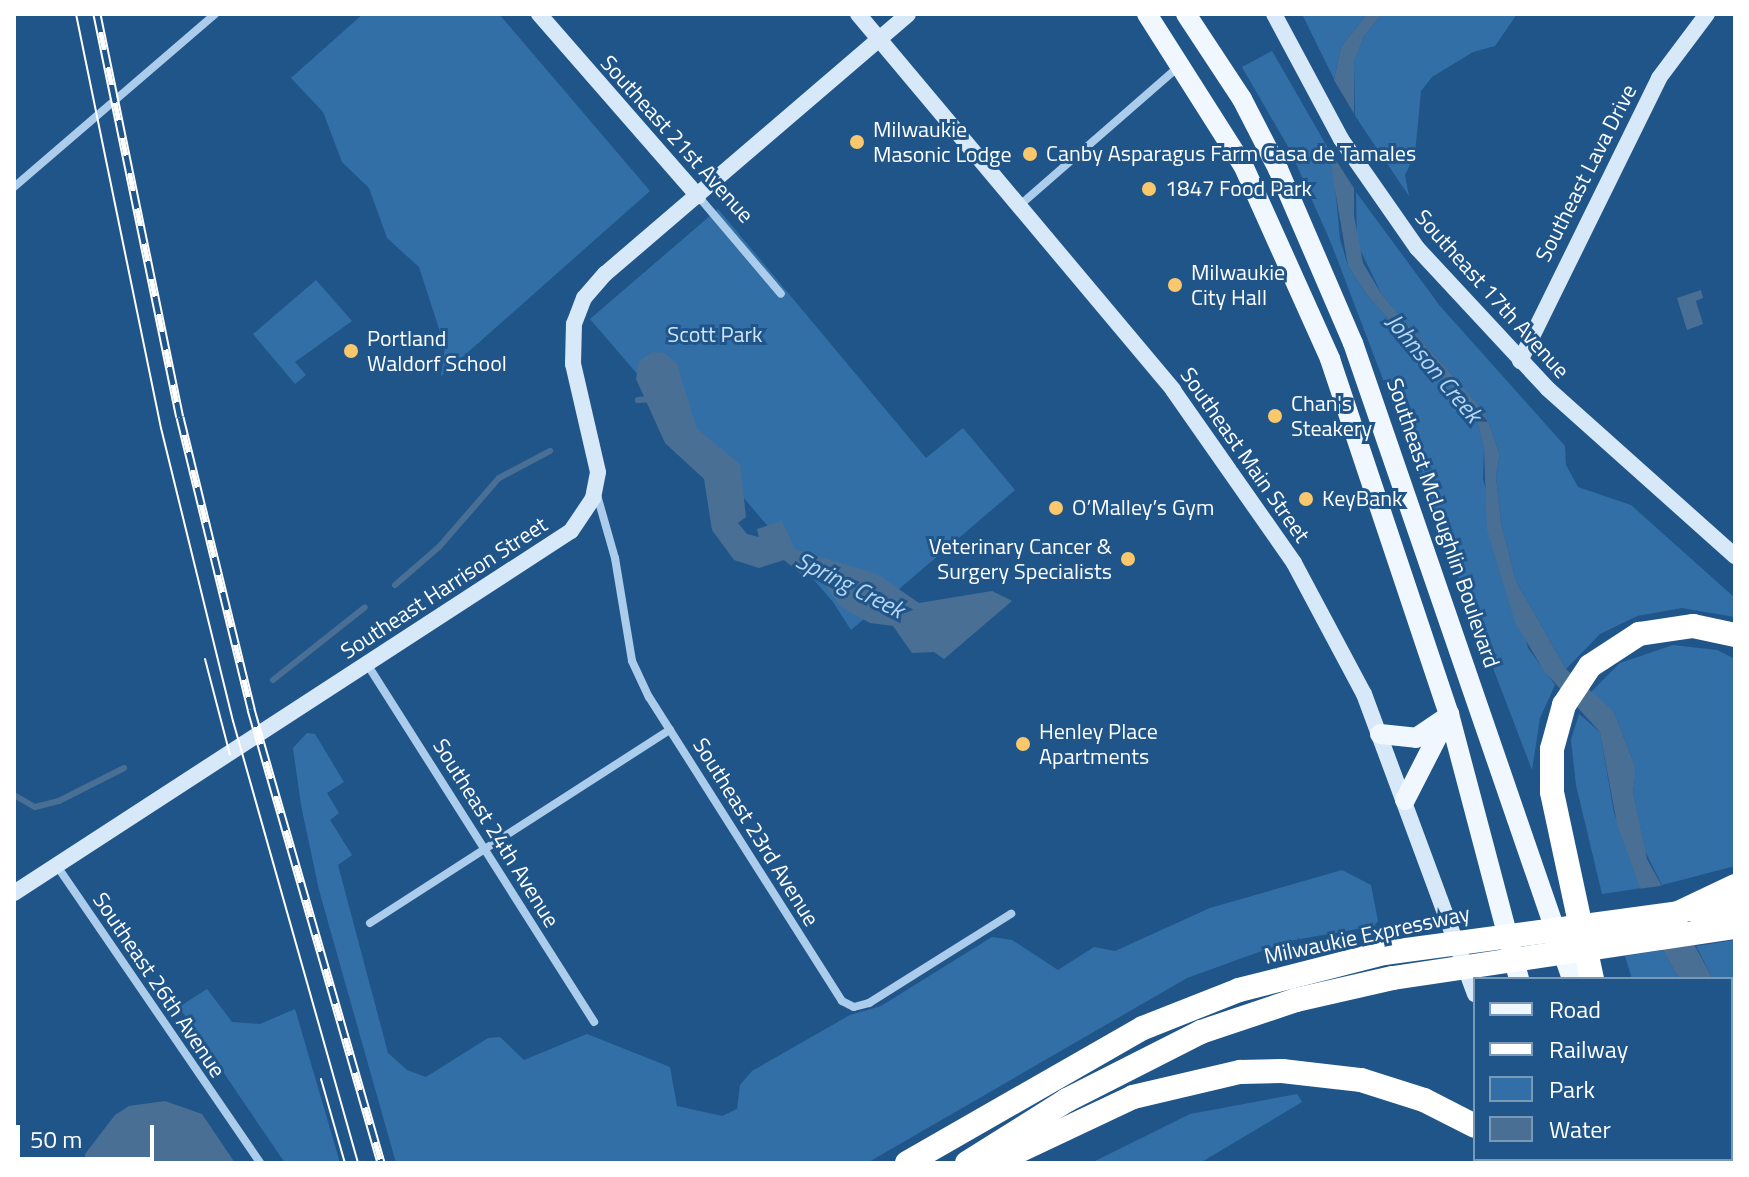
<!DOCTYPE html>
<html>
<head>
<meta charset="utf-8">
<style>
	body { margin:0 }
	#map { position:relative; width:1749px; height:1177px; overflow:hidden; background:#20558a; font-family:"Titillium Web",sans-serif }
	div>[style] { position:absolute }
	.green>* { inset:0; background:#336fa7 }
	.water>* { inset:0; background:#4a6f95 }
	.pier>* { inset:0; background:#20558a }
	.stream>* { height:6px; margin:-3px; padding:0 3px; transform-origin:3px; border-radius:3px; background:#4a6f95 }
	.street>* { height:8px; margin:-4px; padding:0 4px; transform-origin:4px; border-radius:4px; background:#accceb }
	.secondary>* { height:16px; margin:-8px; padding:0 8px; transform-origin:8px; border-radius:8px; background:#d7e8f8 }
	.primary>* { height:20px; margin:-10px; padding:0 10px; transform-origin:10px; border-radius:10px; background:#f0f7fe }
	.highway>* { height:24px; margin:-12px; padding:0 12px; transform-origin:12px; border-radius:12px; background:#fff }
	.tram>* { height:2px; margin:-1px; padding:0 1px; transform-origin:1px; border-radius:1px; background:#fff }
	.rail>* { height:9px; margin-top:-4.5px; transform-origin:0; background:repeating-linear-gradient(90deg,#20558a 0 18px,#fff 0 36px); box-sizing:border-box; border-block:2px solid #fff }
	.highway-bridge>* { height:24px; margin:-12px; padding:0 12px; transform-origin:12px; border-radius:12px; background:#fff }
	.dots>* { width:22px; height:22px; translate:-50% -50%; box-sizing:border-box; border:4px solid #20558a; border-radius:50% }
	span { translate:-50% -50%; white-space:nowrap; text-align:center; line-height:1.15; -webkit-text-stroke:6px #20558a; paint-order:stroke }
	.poi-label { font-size:22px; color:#fff }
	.left { translate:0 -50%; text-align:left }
	.right { translate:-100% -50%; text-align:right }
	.street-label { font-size:22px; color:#fff }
	.park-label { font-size:22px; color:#d1e5f8 }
	.water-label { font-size:24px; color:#b7d6f2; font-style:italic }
	.frame { position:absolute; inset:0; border:16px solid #fff; pointer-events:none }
	.legend { position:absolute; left:1473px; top:977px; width:260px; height:184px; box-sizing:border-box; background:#20558a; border:2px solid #7999b9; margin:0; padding:10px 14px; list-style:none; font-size:24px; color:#fff }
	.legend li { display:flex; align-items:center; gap:16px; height:40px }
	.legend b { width:40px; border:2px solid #7999b9 }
	.scale { position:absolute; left:16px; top:1125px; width:138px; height:36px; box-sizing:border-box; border:4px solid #fff; border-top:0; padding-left:10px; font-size:24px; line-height:28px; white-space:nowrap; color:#fff; -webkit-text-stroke:6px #20558a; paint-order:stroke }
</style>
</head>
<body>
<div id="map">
	<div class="green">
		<i style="clip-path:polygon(363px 14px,499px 14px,650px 191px,441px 376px,445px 347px,419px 267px,387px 238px,369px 188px,342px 162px,323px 112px,291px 78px)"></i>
		<i style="clip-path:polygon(1302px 14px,1367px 14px,1341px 47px,1334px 79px)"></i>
		<i style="clip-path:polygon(1382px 14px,1517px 14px,1495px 46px,1473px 52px,1432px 77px,1421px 91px,1415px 154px,1405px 175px,1409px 196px,1355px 116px,1354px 62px,1364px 36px)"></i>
		<i style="clip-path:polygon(1272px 51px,1332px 155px,1340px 239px,1348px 266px,1367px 295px,1476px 417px,1484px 448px,1483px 479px,1528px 648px,1555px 685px,1540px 718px,1532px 770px,1331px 243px,1290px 150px,1242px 67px)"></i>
		<i style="clip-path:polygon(1356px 192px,1440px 306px,1565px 446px,1566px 465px,1578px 487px,1631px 505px,1735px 598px,1735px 617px,1682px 608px,1637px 616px,1600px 634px,1566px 669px,1516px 581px,1501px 523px,1496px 476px,1500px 455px,1485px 412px,1382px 295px,1357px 243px)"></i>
		<i style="clip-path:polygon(718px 209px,926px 458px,963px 428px,1015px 490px,851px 630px,833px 602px,590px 319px)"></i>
		<i style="clip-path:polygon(316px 280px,352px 321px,295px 362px,306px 375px,295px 384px,253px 334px)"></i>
		<i style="clip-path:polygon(1673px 645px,1717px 650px,1735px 659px,1735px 866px,1662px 885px,1645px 851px,1633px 792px,1636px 769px,1614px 712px,1590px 693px,1620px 663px)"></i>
		<i style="clip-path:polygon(1579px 714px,1600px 732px,1614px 813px,1642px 888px,1602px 894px,1576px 785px,1571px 740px)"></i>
		<i style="clip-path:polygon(307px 733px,315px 734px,344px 782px,327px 793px,339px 813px,330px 820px,352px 855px,338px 865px,388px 1053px,407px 1070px,426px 1077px,488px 1038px,500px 1037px,524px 1060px,587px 1034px,670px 1067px,677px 1106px,722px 1116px,737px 1109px,740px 1085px,752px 1071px,850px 1015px,881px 1006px,992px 937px,1012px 940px,1058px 970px,1094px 947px,1115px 951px,1210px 908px,1342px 870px,1371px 885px,1378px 921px,1374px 926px,1289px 941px,1187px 978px,867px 1163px,396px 1163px,319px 890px,301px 805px,293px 748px)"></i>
		<i style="clip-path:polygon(1735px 940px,1735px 1019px,1731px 979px,1713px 979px,1696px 946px)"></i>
		<i style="clip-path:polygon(1663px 950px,1679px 979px,1632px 979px,1625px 956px)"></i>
		<i style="clip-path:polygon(207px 989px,232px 1022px,260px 1024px,295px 1009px,340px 1163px,285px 1163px,179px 1007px)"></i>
		<i style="clip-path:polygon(1731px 1071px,1735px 1163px,1686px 1163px,1685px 1159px,1731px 1159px)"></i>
		<i style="clip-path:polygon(1297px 1094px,1302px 1102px,1200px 1163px,1091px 1163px,1190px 1114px)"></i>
	</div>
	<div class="water">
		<i style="clip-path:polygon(1367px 14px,1382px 14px,1364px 36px,1354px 62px,1354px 216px,1363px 263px,1382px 295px,1485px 412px,1500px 455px,1496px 476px,1501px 523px,1516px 581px,1566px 669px,1614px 712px,1636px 769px,1633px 792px,1647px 859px,1713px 979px,1679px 979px,1663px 950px,1617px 824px,1600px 732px,1544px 671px,1515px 622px,1487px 529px,1484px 448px,1476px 417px,1367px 295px,1348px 266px,1332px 172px,1334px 79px,1341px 47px)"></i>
		<i style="clip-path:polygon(1701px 290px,1703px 298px,1696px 301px,1703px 324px,1687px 330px,1677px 298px)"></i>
		<i style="clip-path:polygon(653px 352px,664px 353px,677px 364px,697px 429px,740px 464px,746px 517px,738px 523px,747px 534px,759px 537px,757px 529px,782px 521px,795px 549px,877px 574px,919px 603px,992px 591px,1012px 601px,944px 659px,934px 652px,912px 653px,893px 626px,870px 623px,841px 607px,821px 579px,801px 574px,784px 560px,759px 568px,734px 560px,712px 530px,704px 479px,665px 443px,636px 379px,639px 361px)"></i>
		<i style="clip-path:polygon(165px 1101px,202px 1114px,235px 1163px,86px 1163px,85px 1154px,115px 1115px,129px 1106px)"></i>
	</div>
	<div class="pier">
		<i style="clip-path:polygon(1331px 75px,1359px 122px,1359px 196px,1328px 148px)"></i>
		<i style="clip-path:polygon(1667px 885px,1699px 943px,1658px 949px,1638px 889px)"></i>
	</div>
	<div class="stream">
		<i style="left:638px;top:400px;width:17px;rotate:-3deg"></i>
		<i style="left:395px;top:585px;width:58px;rotate:-40.8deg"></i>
		<i style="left:439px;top:547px;width:91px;rotate:-49deg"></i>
		<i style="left:499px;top:478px;width:58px;rotate:-27.9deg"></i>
		<i style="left:273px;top:680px;width:117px;rotate:-38.4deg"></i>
		<i style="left:14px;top:795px;width:24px;rotate:30deg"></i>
		<i style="left:35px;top:807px;width:25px;rotate:-14deg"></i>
		<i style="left:59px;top:801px;width:73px;rotate:-26.9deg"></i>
	</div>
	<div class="street">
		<i style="left:14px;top:187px;width:265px;rotate:-40.7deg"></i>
		<i style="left:698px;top:196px;width:128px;rotate:49.7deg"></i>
		<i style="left:1020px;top:205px;width:210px;rotate:-41.1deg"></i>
		<i style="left:597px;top:495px;width:66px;rotate:74.1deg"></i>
		<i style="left:615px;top:558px;width:104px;rotate:80.6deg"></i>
		<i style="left:632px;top:661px;width:40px;rotate:65deg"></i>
		<i style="left:649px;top:697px;width:360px;rotate:57.6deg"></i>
		<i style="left:842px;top:1001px;width:13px;rotate:27deg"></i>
		<i style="left:854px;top:1007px;width:16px;rotate:-15deg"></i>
		<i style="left:869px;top:1003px;width:168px;rotate:-32.1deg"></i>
		<i style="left:367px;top:664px;width:424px;rotate:57.6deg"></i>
		<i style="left:57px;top:866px;width:360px;rotate:55.6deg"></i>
		<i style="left:370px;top:923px;width:357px;rotate:-32.8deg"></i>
	</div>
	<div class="secondary">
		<i style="left:539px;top:14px;width:242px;rotate:48.9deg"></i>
		<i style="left:858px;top:14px;width:491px;rotate:50deg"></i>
		<i style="left:1173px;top:390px;width:211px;rotate:55deg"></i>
		<i style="left:1294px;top:563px;width:149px;rotate:61.9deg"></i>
		<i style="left:1364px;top:694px;width:320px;rotate:69.7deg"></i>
		<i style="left:1274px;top:14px;width:142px;rotate:61.8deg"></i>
		<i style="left:1341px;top:139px;width:133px;rotate:55.1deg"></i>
		<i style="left:1417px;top:248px;width:192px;rotate:47.1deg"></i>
		<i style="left:1548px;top:389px;width:251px;rotate:41.8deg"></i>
		<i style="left:1520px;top:361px;width:315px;rotate:-63.8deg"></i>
		<i style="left:1659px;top:78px;width:80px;rotate:-53.1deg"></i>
		<i style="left:14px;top:893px;width:664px;rotate:-33.02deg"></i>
		<i style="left:571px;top:531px;width:40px;rotate:-56deg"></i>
		<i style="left:593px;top:498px;width:26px;rotate:-79deg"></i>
		<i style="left:598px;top:472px;width:111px;rotate:-103deg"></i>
		<i style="left:573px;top:364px;width:40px;rotate:-88.6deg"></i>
		<i style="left:574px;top:324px;width:28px;rotate:-69deg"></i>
		<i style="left:584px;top:298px;width:32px;rotate:-49deg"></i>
		<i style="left:605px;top:274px;width:399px;rotate:-40.6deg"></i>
	</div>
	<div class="primary">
		<i style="left:1147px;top:14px;width:179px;rotate:57.6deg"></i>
		<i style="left:1243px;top:165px;width:213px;rotate:65.8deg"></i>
		<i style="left:1330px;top:359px;width:374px;rotate:71.5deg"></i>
		<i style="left:1449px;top:714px;width:274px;rotate:75.2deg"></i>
		<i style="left:1186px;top:14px;width:102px;rotate:56.6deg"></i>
		<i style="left:1242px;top:99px;width:79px;rotate:62.8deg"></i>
		<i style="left:1278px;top:169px;width:189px;rotate:66.7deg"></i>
		<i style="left:1353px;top:343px;width:673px;rotate:71deg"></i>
		<i style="left:1380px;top:734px;width:36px;rotate:6deg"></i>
		<i style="left:1416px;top:738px;width:32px;rotate:-34deg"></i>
		<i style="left:1405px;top:800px;width:97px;rotate:-62.9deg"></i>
		<i style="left:1569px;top:1159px;width:4px;rotate:76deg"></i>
	</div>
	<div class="highway">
		<i style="left:1696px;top:911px;width:39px;rotate:-6deg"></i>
		<i style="left:1678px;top:913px;width:63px;rotate:-25.3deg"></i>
		<i style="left:1592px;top:979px;width:191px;rotate:-102.1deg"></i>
		<i style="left:1552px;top:792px;width:43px;rotate:-90deg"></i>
		<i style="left:1552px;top:749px;width:46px;rotate:-74.7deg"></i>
		<i style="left:1564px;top:705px;width:47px;rotate:-56.3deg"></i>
		<i style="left:1590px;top:666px;width:59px;rotate:-33.1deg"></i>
		<i style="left:1639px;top:634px;width:55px;rotate:-8.4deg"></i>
		<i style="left:1693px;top:626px;width:43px;rotate:12.1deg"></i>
		<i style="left:1522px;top:1159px;width:6px;rotate:45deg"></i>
		<i style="left:1639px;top:1159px;width:4px;rotate:63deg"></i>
		<i style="left:907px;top:1163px;width:272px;rotate:-29.8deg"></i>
		<i style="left:1143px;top:1028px;width:103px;rotate:-21.6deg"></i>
		<i style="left:1239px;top:990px;width:150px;rotate:-14.3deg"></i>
		<i style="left:967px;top:1163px;width:118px;rotate:-32.2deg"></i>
		<i style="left:1067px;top:1100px;width:150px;rotate:-26.9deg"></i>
		<i style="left:1201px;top:1032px;width:100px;rotate:-18.6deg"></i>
		<i style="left:1296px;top:1000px;width:99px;rotate:-12.8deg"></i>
		<i style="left:993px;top:1163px;width:155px;rotate:-25.2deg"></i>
		<i style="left:1133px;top:1097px;width:110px;rotate:-13.2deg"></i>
		<i style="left:1240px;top:1072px;width:42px;rotate:-1.4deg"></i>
		<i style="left:1282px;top:1071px;width:80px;rotate:6.5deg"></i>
		<i style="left:1361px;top:1080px;width:66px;rotate:17.6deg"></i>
		<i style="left:1424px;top:1100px;width:57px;rotate:27deg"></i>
	</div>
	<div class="tram">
		<i style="left:76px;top:14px;width:423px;rotate:78.4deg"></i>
		<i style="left:161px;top:428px;width:302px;rotate:76.2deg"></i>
		<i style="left:233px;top:721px;width:459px;rotate:74.2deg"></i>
		<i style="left:205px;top:659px;width:99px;rotate:75.4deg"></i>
		<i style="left:321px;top:1079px;width:87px;rotate:74.1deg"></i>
	</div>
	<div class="rail">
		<i style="left:97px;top:14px;width:411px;rotate:78.4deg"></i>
		<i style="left:180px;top:417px;width:301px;rotate:76.3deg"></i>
		<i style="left:251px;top:709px;width:472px;rotate:74deg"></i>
	</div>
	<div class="highway-bridge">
		<i style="left:1384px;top:953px;width:297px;rotate:-7.7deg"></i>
		<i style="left:1393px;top:978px;width:346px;rotate:-8.5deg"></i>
	</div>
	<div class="dots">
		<i style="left:857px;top:142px;background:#f9c76c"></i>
		<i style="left:1030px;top:154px;background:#f9c76c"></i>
		<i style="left:1149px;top:189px;background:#f9c76c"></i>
		<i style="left:1175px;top:285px;background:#f9c76c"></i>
		<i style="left:351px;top:351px;background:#f9c76c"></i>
		<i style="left:1275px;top:416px;background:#f9c76c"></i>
		<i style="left:1306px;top:499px;background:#f9c76c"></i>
		<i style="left:1056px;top:508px;background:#f9c76c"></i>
		<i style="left:1128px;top:559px;background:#f9c76c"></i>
		<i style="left:1023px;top:744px;background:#f9c76c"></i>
	</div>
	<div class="poi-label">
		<span class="left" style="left:873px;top:142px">Milwaukie<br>Masonic Lodge</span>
		<span class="left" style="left:1046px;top:154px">Canby Asparagus Farm Casa de Tamales</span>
		<span class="left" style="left:1165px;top:189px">1847 Food Park</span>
		<span class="left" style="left:1191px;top:285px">Milwaukie<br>City Hall</span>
		<span class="left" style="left:367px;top:351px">Portland<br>Waldorf School</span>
		<span class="left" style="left:1291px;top:416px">Chan's<br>Steakery</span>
		<span class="left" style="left:1322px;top:499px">KeyBank</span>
		<span class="left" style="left:1072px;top:508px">O’Malley’s Gym</span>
		<span class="right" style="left:1112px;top:559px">Veterinary Cancer &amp;<br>Surgery Specialists</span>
		<span class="left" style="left:1039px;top:744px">Henley Place<br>Apartments</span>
	</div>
	<div class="street-label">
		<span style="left:677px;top:139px;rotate:48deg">Southeast 21st Avenue</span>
		<span style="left:1586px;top:173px;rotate:-63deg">Southeast Lava Drive</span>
		<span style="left:1492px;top:294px;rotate:48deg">Southeast 17th Avenue</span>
		<span style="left:1245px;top:455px;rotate:55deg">Southeast Main Street</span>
		<span style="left:1443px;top:523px;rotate:71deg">Southeast McLoughlin Boulevard</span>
		<span style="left:444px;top:588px;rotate:-33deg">Southeast Harrison Street</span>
		<span style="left:756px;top:832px;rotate:58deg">Southeast 23rd Avenue</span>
		<span style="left:496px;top:833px;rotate:58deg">Southeast 24th Avenue</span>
		<span style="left:1367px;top:935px;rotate:-12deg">Milwaukie Expressway</span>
		<span style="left:159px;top:985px;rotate:56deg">Southeast 26th Avenue</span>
	</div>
	<div class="park-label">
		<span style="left:715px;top:335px">Scott Park</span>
	</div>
	<div class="water-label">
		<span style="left:1434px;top:368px;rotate:50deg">Johnson Creek</span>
		<span style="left:850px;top:585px;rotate:27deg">Spring Creek</span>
	</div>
	<div class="frame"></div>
	<ul class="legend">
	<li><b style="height:10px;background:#f0f7fe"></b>Road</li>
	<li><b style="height:10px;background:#fff"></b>Railway</li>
	<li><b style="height:22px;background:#336fa7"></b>Park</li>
	<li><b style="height:22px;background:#4a6f95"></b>Water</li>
	</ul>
	<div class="scale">50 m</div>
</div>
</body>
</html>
